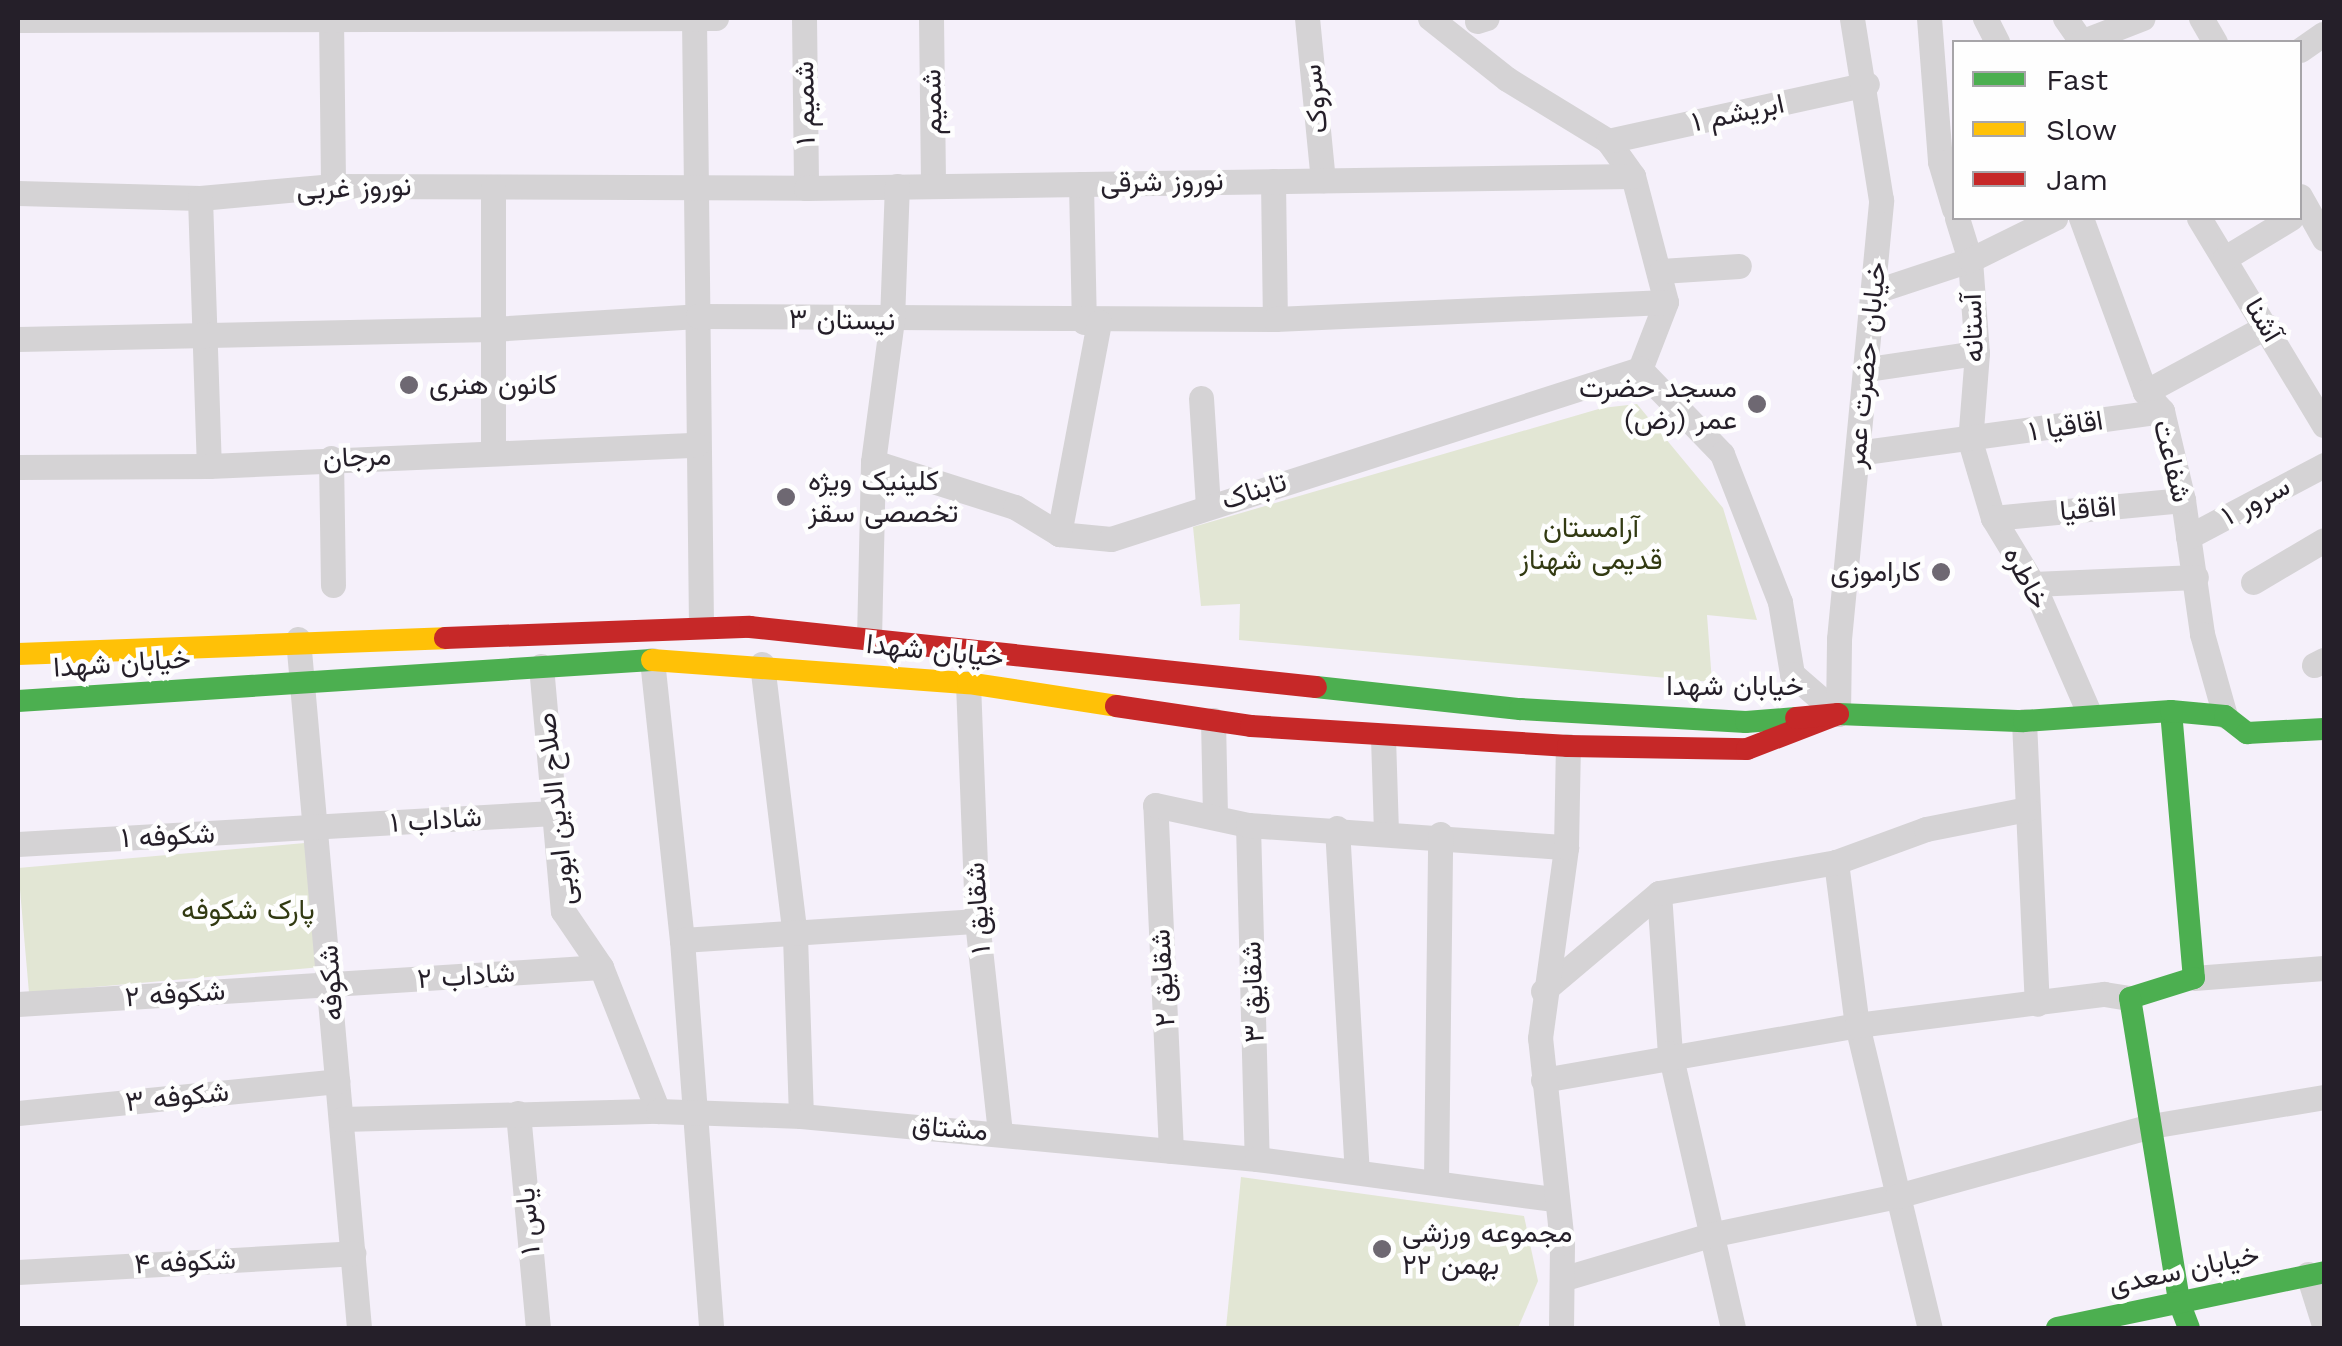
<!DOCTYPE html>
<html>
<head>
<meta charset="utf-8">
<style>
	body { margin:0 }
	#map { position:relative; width:2342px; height:1346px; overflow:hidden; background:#f5f0fa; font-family:"Work Sans",Vazirmatn,sans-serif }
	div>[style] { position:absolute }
	.green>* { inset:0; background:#e2e6d4; transform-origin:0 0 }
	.street>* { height:25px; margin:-12.5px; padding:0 12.5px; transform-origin:12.5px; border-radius:12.5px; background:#d5d3d5 }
	.fast>* { height:22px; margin:-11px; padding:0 11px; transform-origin:11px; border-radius:11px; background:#4caf50 }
	.slow>* { height:22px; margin:-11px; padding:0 11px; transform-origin:11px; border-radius:11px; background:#ffc107 }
	.jam>* { height:22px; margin:-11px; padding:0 11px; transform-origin:11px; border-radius:11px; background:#c62828 }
	.dots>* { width:28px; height:28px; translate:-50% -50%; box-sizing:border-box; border:5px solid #fefefe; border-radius:50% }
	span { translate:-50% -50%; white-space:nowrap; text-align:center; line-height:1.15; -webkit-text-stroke:9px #fefefe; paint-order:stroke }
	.street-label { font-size:28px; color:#251f29 }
	.poi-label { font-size:28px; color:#251f29 }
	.left { translate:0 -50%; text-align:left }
	.right { translate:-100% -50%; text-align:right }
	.park-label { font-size:28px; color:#323a12 }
	.frame { position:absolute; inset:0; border:20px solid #251f29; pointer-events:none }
	.legend { position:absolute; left:1952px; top:40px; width:350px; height:180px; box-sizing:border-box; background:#fefefe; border:2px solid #a7a5a9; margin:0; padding:12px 18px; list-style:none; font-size:30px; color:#251f29 }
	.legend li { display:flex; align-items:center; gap:20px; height:50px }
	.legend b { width:50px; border:2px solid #a7a5a9 }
</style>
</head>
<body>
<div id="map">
	<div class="green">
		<i style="clip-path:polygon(1637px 404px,1723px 508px,1757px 620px,1707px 615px,1712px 682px,1239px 640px,1240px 604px,1201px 606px,1193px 527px,1602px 408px)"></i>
		<i style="left:305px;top:843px;width:125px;height:288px;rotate:85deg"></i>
		<i style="clip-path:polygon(1241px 1177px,1524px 1216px,1538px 1281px,1518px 1328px,1226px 1328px)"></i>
	</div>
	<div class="street">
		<i style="left:331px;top:18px;width:168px;rotate:89.3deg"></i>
		<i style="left:694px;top:18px;width:607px;rotate:89.34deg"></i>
		<i style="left:804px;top:18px;width:170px;rotate:89.3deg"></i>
		<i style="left:931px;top:18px;width:168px;rotate:89.3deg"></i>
		<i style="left:1307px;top:18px;width:163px;rotate:84.4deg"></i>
		<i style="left:1430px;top:18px;width:98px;rotate:38.4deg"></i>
		<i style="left:1507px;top:79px;width:119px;rotate:31.5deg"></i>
		<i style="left:1608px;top:141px;width:43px;rotate:54.5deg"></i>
		<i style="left:1633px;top:176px;width:130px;rotate:75.3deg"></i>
		<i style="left:1666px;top:302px;width:72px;rotate:111.2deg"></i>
		<i style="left:1929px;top:18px;width:144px;rotate:85.6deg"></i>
		<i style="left:1940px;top:162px;width:49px;rotate:73.4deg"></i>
		<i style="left:1985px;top:18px;width:27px;rotate:63deg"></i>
		<i style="left:2065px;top:18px;width:29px;rotate:55deg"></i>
		<i style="left:2201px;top:18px;width:28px;rotate:60deg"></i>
		<i style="left:18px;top:20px;width:698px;rotate:-0.16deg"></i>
		<i style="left:1477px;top:21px;width:10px;rotate:-17deg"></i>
		<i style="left:2081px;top:42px;width:66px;rotate:-21.2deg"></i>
		<i style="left:2300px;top:50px;width:28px;rotate:-35deg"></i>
		<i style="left:1608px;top:141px;width:265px;rotate:-12.4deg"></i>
		<i style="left:1273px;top:181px;width:138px;rotate:89.2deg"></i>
		<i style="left:1081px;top:184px;width:138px;rotate:88.8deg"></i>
		<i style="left:18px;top:193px;width:182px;rotate:1.6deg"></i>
		<i style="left:200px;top:198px;width:134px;rotate:-5.2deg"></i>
		<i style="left:333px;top:186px;width:473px;rotate:0.2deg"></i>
		<i style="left:806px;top:188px;width:827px;rotate:-0.83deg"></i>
		<i style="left:2300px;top:196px;width:49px;rotate:60.8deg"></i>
		<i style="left:200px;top:198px;width:268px;rotate:88.1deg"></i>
		<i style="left:1957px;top:218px;width:44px;rotate:72.8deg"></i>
		<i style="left:1970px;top:260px;width:93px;rotate:85.7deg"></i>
		<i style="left:1977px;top:353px;width:88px;rotate:94.5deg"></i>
		<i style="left:1970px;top:441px;width:80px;rotate:73.4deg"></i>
		<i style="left:1993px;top:518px;width:77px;rotate:58.8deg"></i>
		<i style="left:2033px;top:584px;width:141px;rotate:66.5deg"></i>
		<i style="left:2081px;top:218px;width:185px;rotate:69.8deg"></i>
		<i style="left:2145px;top:392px;width:25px;rotate:48deg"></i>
		<i style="left:2162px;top:411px;width:91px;rotate:76.7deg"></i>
		<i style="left:2183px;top:500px;width:135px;rotate:81.9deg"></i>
		<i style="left:2202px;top:634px;width:85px;rotate:74.3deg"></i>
		<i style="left:2199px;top:218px;width:242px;rotate:58.9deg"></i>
		<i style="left:2225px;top:258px;width:77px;rotate:-31.2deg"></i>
		<i style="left:1661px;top:271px;width:78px;rotate:-3.7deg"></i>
		<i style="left:1873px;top:292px;width:102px;rotate:-18.3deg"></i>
		<i style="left:1970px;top:260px;width:95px;rotate:-26.3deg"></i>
		<i style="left:18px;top:339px;width:475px;rotate:-1.2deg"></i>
		<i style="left:493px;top:329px;width:205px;rotate:-3.6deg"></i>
		<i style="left:698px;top:316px;width:577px;rotate:0.3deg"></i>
		<i style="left:1275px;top:319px;width:391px;rotate:-2.5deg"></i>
		<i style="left:1640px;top:369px;width:118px;rotate:46deg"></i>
		<i style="left:1722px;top:454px;width:159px;rotate:68.6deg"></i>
		<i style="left:1780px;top:602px;width:73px;rotate:80.5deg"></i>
		<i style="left:1792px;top:674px;width:61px;rotate:41deg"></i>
		<i style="left:1868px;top:369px;width:110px;rotate:-8.4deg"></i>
		<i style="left:2145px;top:392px;width:139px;rotate:-28.4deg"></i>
		<i style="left:1201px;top:398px;width:108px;rotate:86.3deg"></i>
		<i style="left:493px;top:450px;width:263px;rotate:-90deg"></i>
		<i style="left:1857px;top:453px;width:308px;rotate:-7.8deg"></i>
		<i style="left:331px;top:458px;width:127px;rotate:89.1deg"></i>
		<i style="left:873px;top:462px;width:149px;rotate:17.6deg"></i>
		<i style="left:1015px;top:507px;width:52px;rotate:31.5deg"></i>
		<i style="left:1059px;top:534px;width:52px;rotate:5.5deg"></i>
		<i style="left:1111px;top:539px;width:556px;rotate:-17.82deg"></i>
		<i style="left:18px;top:467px;width:191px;rotate:-0.3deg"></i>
		<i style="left:209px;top:466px;width:488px;rotate:-2.5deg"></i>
		<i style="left:1993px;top:518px;width:191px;rotate:-5.4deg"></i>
		<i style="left:1059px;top:534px;width:216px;rotate:-79.3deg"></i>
		<i style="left:2188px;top:537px;width:154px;rotate:-27.9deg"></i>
		<i style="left:2253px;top:582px;width:82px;rotate:-30.6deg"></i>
		<i style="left:2033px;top:584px;width:163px;rotate:-2.5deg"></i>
		<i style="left:298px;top:639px;width:692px;rotate:84.94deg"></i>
		<i style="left:869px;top:639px;width:177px;rotate:-88.7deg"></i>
		<i style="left:873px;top:462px;width:143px;rotate:-82.4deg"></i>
		<i style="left:892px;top:320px;width:134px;rotate:-87.9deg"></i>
		<i style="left:652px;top:660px;width:282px;rotate:83.9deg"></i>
		<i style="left:682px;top:940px;width:389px;rotate:85.7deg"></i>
		<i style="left:762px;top:664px;width:274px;rotate:83.1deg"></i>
		<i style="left:795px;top:936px;width:180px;rotate:88.1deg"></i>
		<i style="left:2314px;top:665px;width:11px;rotate:-27deg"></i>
		<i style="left:541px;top:666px;width:246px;rotate:84.9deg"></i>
		<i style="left:563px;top:911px;width:68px;rotate:55.8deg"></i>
		<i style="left:601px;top:967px;width:155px;rotate:68.4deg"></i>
		<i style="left:968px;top:683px;width:238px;rotate:87.8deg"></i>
		<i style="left:977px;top:921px;width:212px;rotate:83.8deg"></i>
		<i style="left:1838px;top:714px;width:75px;rotate:-89.2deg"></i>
		<i style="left:1839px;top:639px;width:441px;rotate:-84.5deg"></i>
		<i style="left:1881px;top:200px;width:184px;rotate:-99.1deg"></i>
		<i style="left:1213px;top:720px;width:95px;rotate:88.8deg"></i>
		<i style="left:2024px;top:721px;width:283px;rotate:87.4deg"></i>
		<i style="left:1383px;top:737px;width:93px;rotate:88.2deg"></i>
		<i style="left:1248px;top:825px;width:334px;rotate:88.5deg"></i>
		<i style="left:1337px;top:828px;width:344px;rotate:86.7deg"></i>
		<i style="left:18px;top:844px;width:536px;rotate:-3.32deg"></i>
		<i style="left:1836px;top:862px;width:164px;rotate:82.7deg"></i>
		<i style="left:1857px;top:1025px;width:312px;rotate:76.5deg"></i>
		<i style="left:1659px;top:893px;width:160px;rotate:86.1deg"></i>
		<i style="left:1670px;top:1053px;width:282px;rotate:77.1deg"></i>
		<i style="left:682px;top:940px;width:296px;rotate:-3.7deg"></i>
		<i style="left:2194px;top:978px;width:130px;rotate:-4.4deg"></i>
		<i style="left:1543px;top:991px;width:152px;rotate:-40.2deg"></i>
		<i style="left:1659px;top:893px;width:180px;rotate:-9.9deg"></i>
		<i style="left:1836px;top:862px;width:96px;rotate:-20.1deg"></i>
		<i style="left:1926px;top:829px;width:103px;rotate:-11.2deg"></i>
		<i style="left:18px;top:1004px;width:584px;rotate:-3.63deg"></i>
		<i style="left:1543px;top:1080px;width:319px;rotate:-9.9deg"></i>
		<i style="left:1857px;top:1025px;width:249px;rotate:-7.2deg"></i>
		<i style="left:2104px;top:994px;width:26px;rotate:9deg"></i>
		<i style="left:18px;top:1113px;width:321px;rotate:-5.7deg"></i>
		<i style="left:518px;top:1113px;width:216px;rotate:84.7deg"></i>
		<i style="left:342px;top:1119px;width:316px;rotate:-1.5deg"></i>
		<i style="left:658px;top:1111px;width:143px;rotate:2deg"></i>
		<i style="left:801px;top:1116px;width:458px;rotate:5.4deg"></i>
		<i style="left:1257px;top:1159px;width:300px;rotate:7.7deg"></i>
		<i style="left:1171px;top:1151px;width:346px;rotate:-92.6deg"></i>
		<i style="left:1155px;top:805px;width:95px;rotate:12.1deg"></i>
		<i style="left:1248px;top:825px;width:319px;rotate:4deg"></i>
		<i style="left:1436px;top:1180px;width:346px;rotate:-89.3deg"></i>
		<i style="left:18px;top:1272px;width:336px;rotate:-3.2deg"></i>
		<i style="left:2308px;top:1274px;width:53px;rotate:72.6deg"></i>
		<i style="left:1565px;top:1278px;width:151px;rotate:-16.5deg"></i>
		<i style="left:1710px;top:1235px;width:191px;rotate:-11.8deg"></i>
		<i style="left:1897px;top:1196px;width:263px;rotate:-15.4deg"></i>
		<i style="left:2151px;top:1126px;width:175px;rotate:-9.5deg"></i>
		<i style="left:1561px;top:1328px;width:85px;rotate:-89.3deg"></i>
		<i style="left:1562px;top:1243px;width:206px;rotate:-96.1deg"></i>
		<i style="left:1540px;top:1038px;width:193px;rotate:-82.2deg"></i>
		<i style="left:1566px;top:847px;width:101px;rotate:-88.9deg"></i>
	</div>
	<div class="fast">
		<i style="left:1316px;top:687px;width:205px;rotate:6.2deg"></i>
		<i style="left:1520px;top:709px;width:226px;rotate:3.3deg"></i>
		<i style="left:1746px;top:722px;width:50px;rotate:-4.6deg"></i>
		<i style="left:18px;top:701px;width:635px;rotate:-3.7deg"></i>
		<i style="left:2171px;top:711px;width:268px;rotate:85.1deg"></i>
		<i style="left:2194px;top:978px;width:67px;rotate:162.6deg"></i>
		<i style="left:2130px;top:998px;width:308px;rotate:80.8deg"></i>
		<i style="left:2179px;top:1302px;width:28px;rotate:69deg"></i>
		<i style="left:1838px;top:714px;width:186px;rotate:2.2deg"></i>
		<i style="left:2024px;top:721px;width:147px;rotate:-3.9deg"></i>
		<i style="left:2171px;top:711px;width:54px;rotate:5.3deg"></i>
		<i style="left:2225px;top:716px;width:28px;rotate:38deg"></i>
		<i style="left:2247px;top:733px;width:77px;rotate:-3deg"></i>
		<i style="left:2057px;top:1328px;width:273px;rotate:-11.8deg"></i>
	</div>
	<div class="slow">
		<i style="left:18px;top:654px;width:427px;rotate:-2.1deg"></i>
		<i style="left:652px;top:660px;width:317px;rotate:4.2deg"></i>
		<i style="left:968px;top:683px;width:150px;rotate:8.8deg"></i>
	</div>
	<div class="jam">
		<i style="left:445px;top:638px;width:305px;rotate:-2.1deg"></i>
		<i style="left:750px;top:627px;width:569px;rotate:6.05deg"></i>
		<i style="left:1116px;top:706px;width:136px;rotate:8.4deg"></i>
		<i style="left:1251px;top:726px;width:318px;rotate:3.6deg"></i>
		<i style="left:1568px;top:746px;width:179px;rotate:1deg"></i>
		<i style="left:1747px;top:749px;width:97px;rotate:-21deg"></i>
		<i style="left:1838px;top:714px;width:42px;rotate:174.6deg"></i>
	</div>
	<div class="dots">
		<i style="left:409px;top:385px;background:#6e6872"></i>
		<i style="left:1757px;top:404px;background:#6e6872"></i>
		<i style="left:786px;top:497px;background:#6e6872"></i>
		<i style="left:1941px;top:572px;background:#6e6872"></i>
		<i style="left:1382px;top:1249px;background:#6e6872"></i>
	</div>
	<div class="street-label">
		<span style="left:1315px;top:99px;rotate:-96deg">سروک</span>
		<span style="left:932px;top:102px;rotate:-91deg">شمیم</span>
		<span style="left:805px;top:103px;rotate:-91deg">شمیم ۱</span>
		<span style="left:1738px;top:113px;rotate:-12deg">ابریشم ۱</span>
		<span style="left:1162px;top:182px;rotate:-1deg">نوروز شرقی</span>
		<span style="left:354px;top:188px;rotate:-2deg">نوروز غربی</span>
		<span style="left:842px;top:320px;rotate:1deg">نیستان ۳</span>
		<span style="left:2263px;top:320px;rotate:59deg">آشنا</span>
		<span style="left:1973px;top:328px;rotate:-92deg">آستانه</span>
		<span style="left:1866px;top:365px;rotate:-84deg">خیابان حضرت عمر</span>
		<span style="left:2066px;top:426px;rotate:-9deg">اقاقیا ۱</span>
		<span style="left:357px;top:457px;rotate:-3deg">مرجان</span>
		<span style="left:2172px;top:461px;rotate:76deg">شفاعت</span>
		<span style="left:1254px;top:491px;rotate:-18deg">تابناک</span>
		<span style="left:2256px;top:501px;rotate:-28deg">سرور ۱</span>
		<span style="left:2088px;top:509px;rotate:-5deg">اقاقیا</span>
		<span style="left:2026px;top:578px;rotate:62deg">خاطره</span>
		<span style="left:935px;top:651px;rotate:6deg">خیابان شهدا</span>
		<span style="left:122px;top:663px;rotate:-4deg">خیابان شهدا</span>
		<span style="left:1735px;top:686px">خیابان شهدا</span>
		<span style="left:556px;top:809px;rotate:-96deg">صلاح الدین ابوبی</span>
		<span style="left:436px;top:820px;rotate:-4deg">شاداب ۱</span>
		<span style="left:168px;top:836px;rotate:-3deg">شکوفه ۱</span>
		<span style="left:978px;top:908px;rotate:-94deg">شقایق ۱</span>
		<span style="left:466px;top:976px;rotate:-4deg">شاداب ۲</span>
		<span style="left:1163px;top:978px;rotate:-93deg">شقایق ۲</span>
		<span style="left:331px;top:983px;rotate:-94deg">شکوفه</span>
		<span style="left:1253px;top:992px;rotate:-92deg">شقایق ۳</span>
		<span style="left:175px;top:994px;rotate:-4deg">شکوفه ۲</span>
		<span style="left:177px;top:1097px;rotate:-6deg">شکوفه ۳</span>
		<span style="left:950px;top:1128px;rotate:5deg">مشتاق</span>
		<span style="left:528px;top:1221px;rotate:-95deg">یاس ۱</span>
		<span style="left:185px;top:1262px;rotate:-3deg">شکوفه ۴</span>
		<span style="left:2184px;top:1270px;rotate:-12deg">خیابان سعدی</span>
	</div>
	<div class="poi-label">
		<span class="left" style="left:429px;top:385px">کانون هنری</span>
		<span class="right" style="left:1737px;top:404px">مسجد حضرت<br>عمر (رض)</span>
		<span class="left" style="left:808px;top:497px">کلینیک ویژه<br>تخصصی سقز</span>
		<span class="right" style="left:1921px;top:572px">کاراموزی</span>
		<span class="left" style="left:1402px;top:1249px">مجموعه ورزشی<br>۲۲ بهمن</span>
	</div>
	<div class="park-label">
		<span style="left:1591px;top:544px">آرامستان<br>قدیمی شهناز</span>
		<span style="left:248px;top:910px">پارک شکوفه</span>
	</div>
	<div class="frame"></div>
	<ul class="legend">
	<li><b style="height:12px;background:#4caf50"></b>Fast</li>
	<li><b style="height:12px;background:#ffc107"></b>Slow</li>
	<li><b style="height:12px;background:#c62828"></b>Jam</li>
	</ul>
</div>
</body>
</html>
